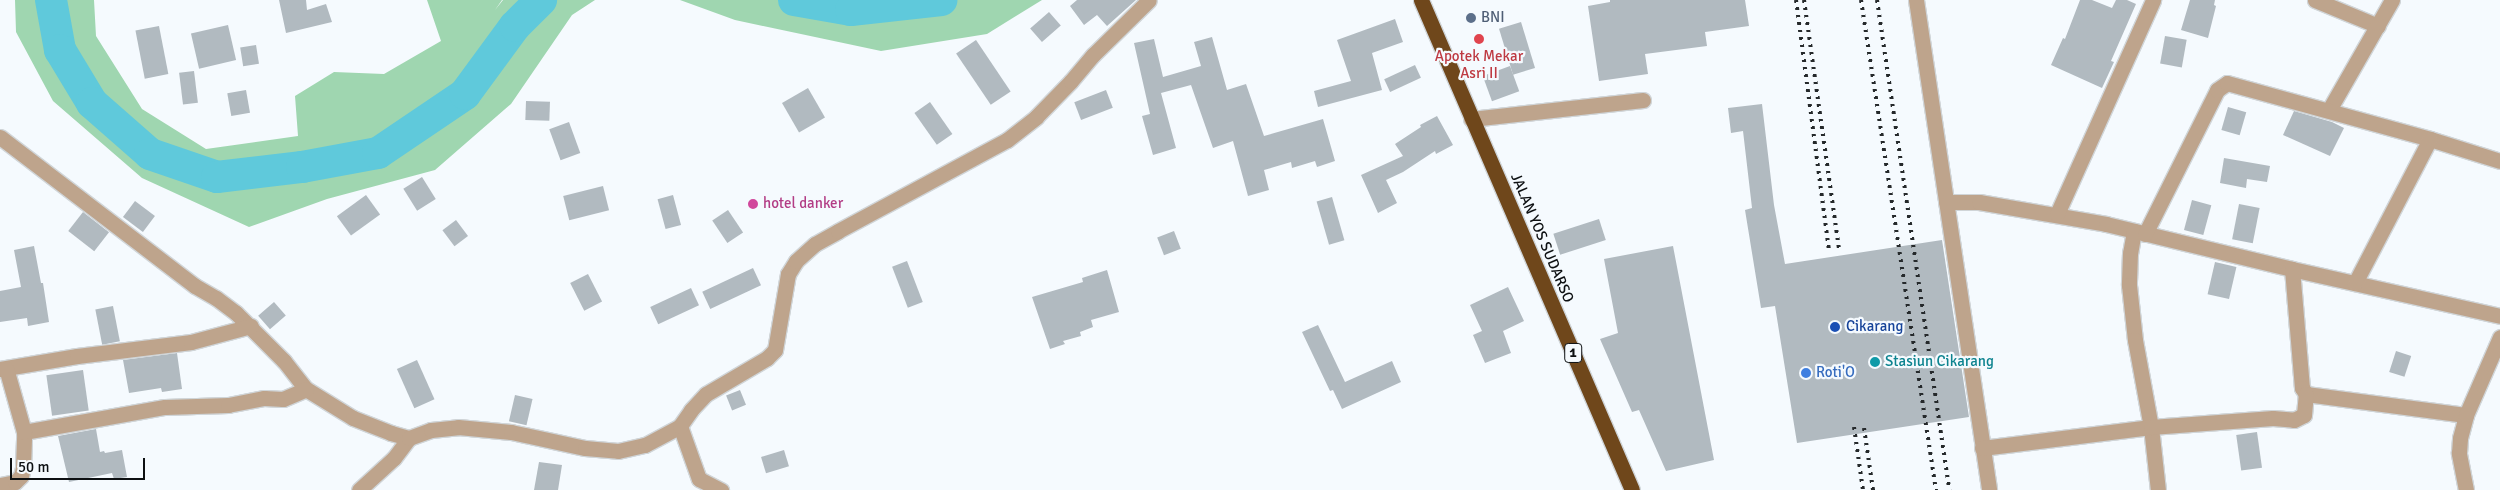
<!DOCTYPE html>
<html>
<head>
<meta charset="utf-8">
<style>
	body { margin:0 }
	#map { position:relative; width:2500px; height:490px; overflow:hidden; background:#f5fafe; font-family:Signika,sans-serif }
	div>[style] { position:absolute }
	.green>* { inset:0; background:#9fd6b0 }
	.river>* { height:32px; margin:-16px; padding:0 16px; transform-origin:16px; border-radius:16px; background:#5fc9db }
	.building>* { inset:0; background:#b1bac0; transform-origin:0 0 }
	.roads { filter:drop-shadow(1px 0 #d0d5d8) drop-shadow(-1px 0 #d0d5d8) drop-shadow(0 1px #d0d5d8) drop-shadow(0 -1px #d0d5d8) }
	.street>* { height:15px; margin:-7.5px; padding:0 7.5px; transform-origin:7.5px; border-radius:7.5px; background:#bea48c }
	.highway>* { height:15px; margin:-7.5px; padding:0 7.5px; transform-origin:7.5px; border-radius:7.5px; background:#6f471b }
	.rail>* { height:4px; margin-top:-2px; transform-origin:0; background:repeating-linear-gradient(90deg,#25292b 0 2.5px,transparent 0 7.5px) }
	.dots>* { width:14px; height:14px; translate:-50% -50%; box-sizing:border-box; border:2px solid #f5fafe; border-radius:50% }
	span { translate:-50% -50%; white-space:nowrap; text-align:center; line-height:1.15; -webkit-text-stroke:4.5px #f5fafe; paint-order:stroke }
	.shield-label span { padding:1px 4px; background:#f5fafe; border:1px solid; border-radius:4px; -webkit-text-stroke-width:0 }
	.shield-label { font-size:14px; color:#0d1012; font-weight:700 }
	.service-label { font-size:15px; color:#4e5e75 }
	.left { translate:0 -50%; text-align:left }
	.health-label { font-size:15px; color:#be3a42 }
	.hotel-label { font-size:15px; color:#b23c85 }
	.street-label { font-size:15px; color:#0d1012 }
	.transit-label { font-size:15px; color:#164399 }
	.culture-label { font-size:15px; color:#0d838f }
	.shop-label { font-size:15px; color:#366cbe }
	.scale { position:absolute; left:10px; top:458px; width:135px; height:22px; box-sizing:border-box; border:2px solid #0d1012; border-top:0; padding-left:6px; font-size:15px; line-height:18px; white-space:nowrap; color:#0d1012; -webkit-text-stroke:4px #f5fafe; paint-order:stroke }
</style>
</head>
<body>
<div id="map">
	<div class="green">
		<i style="clip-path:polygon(15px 0,94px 0,96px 36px,142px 109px,206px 149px,298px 136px,295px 96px,334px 72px,384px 74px,441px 41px,427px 0,502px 0,495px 10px,503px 0,595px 0,572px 15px,511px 104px,435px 170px,327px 199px,249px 227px,142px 178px,53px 101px,16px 32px)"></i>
		<i style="clip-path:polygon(680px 0,1042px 0,987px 34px,881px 51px,735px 20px)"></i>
	</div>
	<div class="river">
		<i style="left:51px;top:0;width:51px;rotate:79.8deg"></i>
		<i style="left:60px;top:50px;width:62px;rotate:58.9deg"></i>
		<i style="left:92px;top:103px;width:77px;rotate:41.3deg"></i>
		<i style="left:150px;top:154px;width:71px;rotate:18.9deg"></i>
		<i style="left:217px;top:177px;width:86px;rotate:-6.7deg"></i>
		<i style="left:302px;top:167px;width:77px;rotate:-10.4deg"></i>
		<i style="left:378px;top:153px;width:105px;rotate:-34.1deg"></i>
		<i style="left:465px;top:94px;width:84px;rotate:-53.7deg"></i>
		<i style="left:515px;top:26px;width:37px;rotate:-45deg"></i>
		<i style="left:794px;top:0;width:58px;rotate:10deg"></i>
		<i style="left:851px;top:10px;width:91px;rotate:-6.3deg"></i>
	</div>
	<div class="building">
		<i style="clip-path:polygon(279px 0,306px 0,307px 10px,326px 4px,332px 22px,286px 33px)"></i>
		<i style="clip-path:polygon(1077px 0,1136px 0,1107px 26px,1097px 15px,1084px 25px,1070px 6px)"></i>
		<i style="clip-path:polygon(1610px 0,1745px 0,1749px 26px,1705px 32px,1707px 46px,1645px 54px,1648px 74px,1599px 81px,1588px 6px,1610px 2px)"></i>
		<i style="clip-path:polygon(2080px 0,2092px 0,2112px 8px,2116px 0,2127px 0,2136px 4px,2111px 61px,2114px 62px,2102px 88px,2051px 65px,2063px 38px,2065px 39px)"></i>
		<i style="clip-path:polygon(2190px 0,2215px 0,2214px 5px,2216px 6px,2208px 38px,2181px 30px)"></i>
		<i style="left:1049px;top:12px;width:18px;height:25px;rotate:49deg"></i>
		<i style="clip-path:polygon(1395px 19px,1403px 42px,1372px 53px,1382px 90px,1318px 107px,1314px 91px,1351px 81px,1337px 40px)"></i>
		<i style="left:1521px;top:22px;width:48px;height:23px;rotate:73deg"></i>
		<i style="left:228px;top:25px;width:36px;height:38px;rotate:77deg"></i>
		<i style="left:159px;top:26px;width:49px;height:24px;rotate:79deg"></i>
		<i style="left:2165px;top:36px;width:22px;height:28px;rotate:10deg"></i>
		<i style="clip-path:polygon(1212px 37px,1227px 90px,1246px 84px,1264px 136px,1323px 119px,1335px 161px,1317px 167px,1315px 161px,1292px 168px,1291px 162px,1264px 170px,1269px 190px,1248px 196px,1233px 141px,1213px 148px,1191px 85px,1161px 93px,1176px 148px,1153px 155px,1142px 116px,1150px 114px,1134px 43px,1154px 39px,1163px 77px,1201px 66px,1194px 42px)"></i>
		<i style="left:976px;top:40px;width:62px;height:24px;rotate:56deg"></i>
		<i style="left:256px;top:45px;width:19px;height:16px;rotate:81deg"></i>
		<i style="left:1415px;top:65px;width:14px;height:34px;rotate:65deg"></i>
		<i style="left:1510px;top:66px;width:27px;height:29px;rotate:70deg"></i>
		<i style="left:194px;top:71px;width:32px;height:15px;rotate:83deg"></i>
		<i style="left:808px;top:88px;width:34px;height:30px;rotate:60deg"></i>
		<i style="left:246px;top:90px;width:23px;height:19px;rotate:80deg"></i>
		<i style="left:1106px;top:90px;width:19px;height:34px;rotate:69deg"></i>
		<i style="left:526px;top:101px;width:24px;height:19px;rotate:2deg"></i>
		<i style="left:930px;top:102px;width:39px;height:19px;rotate:55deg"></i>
		<i style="clip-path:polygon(1762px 104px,1774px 205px,1785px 264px,1942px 240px,1969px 417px,1797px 443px,1775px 306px,1761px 308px,1745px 210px,1752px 208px,1743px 131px,1731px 133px,1728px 108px)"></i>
		<i style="left:2228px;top:107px;width:19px;height:24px;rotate:16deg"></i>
		<i style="clip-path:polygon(2294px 111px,2332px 122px,2344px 128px,2330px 156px,2283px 135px)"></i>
		<i style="clip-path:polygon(1437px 116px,1453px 145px,1436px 154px,1435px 151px,1403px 172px,1386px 180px,1397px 203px,1378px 213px,1361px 175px,1403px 156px,1395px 144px,1421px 127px,1420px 125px)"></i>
		<i style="left:569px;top:122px;width:33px;height:21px;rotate:70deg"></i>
		<i style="clip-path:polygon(2224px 158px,2270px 166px,2267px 182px,2247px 179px,2246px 188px,2220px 183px)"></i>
		<i style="left:422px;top:177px;width:26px;height:22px;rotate:58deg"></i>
		<i style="left:603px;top:186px;width:25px;height:41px;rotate:76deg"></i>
		<i style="left:366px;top:195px;width:24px;height:36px;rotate:54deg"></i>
		<i style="left:673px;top:195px;width:31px;height:16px;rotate:75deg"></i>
		<i style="left:1332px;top:197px;width:45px;height:16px;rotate:74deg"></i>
		<i style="left:2192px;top:200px;width:20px;height:31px;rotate:15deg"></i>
		<i style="left:135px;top:201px;width:25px;height:20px;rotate:37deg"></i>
		<i style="left:2239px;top:204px;width:21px;height:36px;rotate:11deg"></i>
		<i style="left:728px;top:210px;width:27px;height:19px;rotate:56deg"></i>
		<i style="left:83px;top:212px;width:33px;height:24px;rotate:38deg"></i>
		<i style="left:1599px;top:219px;width:22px;height:48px;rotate:72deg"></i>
		<i style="left:456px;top:220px;width:20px;height:17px;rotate:53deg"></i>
		<i style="left:1174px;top:231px;width:19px;height:18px;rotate:69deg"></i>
		<i style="clip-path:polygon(34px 246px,41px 283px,43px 283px,49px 322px,28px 326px,27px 318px,0 322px,0 291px,21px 287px,14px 250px)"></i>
		<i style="clip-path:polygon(1673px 246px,1714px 460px,1666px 471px,1639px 410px,1632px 412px,1600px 339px,1618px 333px,1604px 259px)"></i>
		<i style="left:907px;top:261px;width:44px;height:16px;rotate:69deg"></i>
		<i style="left:2215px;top:262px;width:22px;height:33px;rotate:13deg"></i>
		<i style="left:753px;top:268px;width:19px;height:56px;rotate:65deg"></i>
		<i style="clip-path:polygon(1107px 270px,1119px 312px,1091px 320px,1093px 327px,1080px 332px,1081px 336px,1063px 341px,1065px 344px,1050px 349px,1032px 297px,1083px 282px,1082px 278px)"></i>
		<i style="left:588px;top:274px;width:31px;height:20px;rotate:63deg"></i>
		<i style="clip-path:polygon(1508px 287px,1524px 321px,1503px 331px,1511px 353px,1485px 363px,1473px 335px,1482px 331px,1470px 305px)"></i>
		<i style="left:691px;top:288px;width:19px;height:45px;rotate:65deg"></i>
		<i style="left:274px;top:302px;width:18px;height:21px;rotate:49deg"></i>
		<i style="left:113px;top:306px;width:36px;height:18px;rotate:79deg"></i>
		<i style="clip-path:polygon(1318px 325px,1345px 382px,1392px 361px,1401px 382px,1342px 409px,1333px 390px,1330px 391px,1302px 332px)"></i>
		<i style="left:2396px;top:351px;width:16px;height:22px;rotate:18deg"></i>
		<i style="clip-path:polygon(177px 353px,182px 389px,162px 392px,161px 388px,129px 393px,123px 360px)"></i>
		<i style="left:417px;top:360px;width:43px;height:22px;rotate:66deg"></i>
		<i style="left:83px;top:370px;width:41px;height:37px;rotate:82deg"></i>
		<i style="left:740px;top:390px;width:16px;height:15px;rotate:68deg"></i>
		<i style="left:515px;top:395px;width:18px;height:27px;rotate:13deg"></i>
		<i style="clip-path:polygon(96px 429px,100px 452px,104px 451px,105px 453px,122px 450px,127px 477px,114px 479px,112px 473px,69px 482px,58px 436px)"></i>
		<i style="left:2257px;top:432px;width:36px;height:21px;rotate:82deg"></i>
		<i style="left:784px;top:450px;width:17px;height:24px;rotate:73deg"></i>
		<i style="clip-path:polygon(539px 462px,562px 465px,558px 490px,534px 490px)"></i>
	</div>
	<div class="roads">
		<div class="street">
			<i style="left:1916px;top:0;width:495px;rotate:81.5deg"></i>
			<i style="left:2315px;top:0;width:68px;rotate:22.4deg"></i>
			<i style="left:2329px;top:110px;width:127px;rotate:-60.2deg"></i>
			<i style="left:1471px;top:119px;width:173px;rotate:-6.3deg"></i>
			<i style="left:0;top:137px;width:245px;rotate:37.4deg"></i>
			<i style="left:195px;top:286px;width:24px;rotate:30deg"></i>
			<i style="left:216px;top:298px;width:25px;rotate:37deg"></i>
			<i style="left:236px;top:313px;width:68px;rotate:45deg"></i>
			<i style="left:284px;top:361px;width:36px;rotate:52deg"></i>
			<i style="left:306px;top:389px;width:55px;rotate:31.7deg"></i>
			<i style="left:353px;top:418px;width:41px;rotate:21.5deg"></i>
			<i style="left:391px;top:433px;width:19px;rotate:16deg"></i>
			<i style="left:1946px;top:202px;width:33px"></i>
			<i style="left:1979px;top:202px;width:129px;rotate:9.8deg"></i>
			<i style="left:2106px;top:224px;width:191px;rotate:13.6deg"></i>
			<i style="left:2292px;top:269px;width:213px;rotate:12.7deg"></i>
			<i style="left:2057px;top:214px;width:235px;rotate:-65.8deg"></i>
			<i style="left:2134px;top:231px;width:22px;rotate:100deg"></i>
			<i style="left:2130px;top:253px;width:32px;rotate:92deg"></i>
			<i style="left:2129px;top:285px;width:55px;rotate:83.8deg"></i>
			<i style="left:2135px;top:340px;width:88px;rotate:79.6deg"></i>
			<i style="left:2151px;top:427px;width:63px;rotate:83.7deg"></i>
			<i style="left:2145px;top:234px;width:161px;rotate:-63.4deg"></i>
			<i style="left:2217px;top:90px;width:12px;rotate:-35deg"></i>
			<i style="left:2227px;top:83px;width:211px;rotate:15.4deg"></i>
			<i style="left:2430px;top:139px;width:73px;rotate:17.4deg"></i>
			<i style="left:2292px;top:269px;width:119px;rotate:85.2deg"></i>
			<i style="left:2302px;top:388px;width:7px;rotate:56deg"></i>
			<i style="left:2306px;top:394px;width:161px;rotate:7.5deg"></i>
			<i style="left:2355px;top:283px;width:162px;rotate:-62.5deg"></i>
			<i style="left:0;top:369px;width:78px;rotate:-9.6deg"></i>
			<i style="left:77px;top:356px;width:115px;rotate:-7deg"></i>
			<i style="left:191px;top:342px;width:62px;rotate:-14.9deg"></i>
			<i style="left:680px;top:426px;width:56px;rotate:70.3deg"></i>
			<i style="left:699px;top:479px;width:25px;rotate:27deg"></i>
			<i style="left:24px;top:432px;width:143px;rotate:-10.1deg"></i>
			<i style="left:165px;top:407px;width:63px;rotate:-1.8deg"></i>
			<i style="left:228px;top:405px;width:37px;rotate:-11deg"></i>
			<i style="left:264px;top:398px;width:19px;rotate:3deg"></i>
			<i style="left:283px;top:399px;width:25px;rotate:-23deg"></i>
			<i style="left:1982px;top:448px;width:170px;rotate:-7.1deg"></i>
			<i style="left:2151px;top:427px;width:122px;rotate:-4.2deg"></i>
			<i style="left:2273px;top:418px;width:21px;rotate:5deg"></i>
			<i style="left:2294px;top:420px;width:11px;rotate:-27deg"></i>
			<i style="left:2304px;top:415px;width:21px;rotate:-85deg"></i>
			<i style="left:0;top:485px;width:15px;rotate:-11deg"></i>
			<i style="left:15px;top:482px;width:8px;rotate:-45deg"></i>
			<i style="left:21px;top:476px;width:8px;rotate:-76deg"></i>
			<i style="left:23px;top:468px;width:36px;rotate:-88deg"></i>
			<i style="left:24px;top:432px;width:66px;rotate:-105.7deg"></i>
			<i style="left:359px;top:490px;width:47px;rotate:-42.4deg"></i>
			<i style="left:394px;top:458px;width:25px;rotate:-53deg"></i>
			<i style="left:409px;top:438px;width:23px;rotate:-20deg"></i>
			<i style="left:431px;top:430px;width:27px;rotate:-6deg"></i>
			<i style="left:458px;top:427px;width:53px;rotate:5.4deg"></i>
			<i style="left:511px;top:432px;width:76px;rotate:12.2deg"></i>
			<i style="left:585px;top:448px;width:33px;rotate:5deg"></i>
			<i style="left:618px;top:451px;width:28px;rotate:-13deg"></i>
			<i style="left:645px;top:445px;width:40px;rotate:-28deg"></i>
			<i style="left:680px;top:426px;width:19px;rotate:-55deg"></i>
			<i style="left:691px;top:410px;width:22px;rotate:-47deg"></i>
			<i style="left:706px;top:394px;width:71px;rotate:-30.5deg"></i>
			<i style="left:767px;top:358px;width:11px;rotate:-45deg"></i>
			<i style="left:775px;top:350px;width:77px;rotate:-80.3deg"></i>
			<i style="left:788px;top:274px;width:15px;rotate:-58deg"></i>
			<i style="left:796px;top:261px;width:25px;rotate:-42deg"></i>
			<i style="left:815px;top:244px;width:26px;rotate:-29deg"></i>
			<i style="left:838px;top:231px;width:192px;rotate:-28.3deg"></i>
			<i style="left:1007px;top:140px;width:37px;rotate:-38deg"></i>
			<i style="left:1036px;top:117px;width:50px;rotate:-45.8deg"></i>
			<i style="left:1071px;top:81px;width:34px;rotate:-50deg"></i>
			<i style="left:1093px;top:55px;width:78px;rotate:-44.5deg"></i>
			<i style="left:2466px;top:490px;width:38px;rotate:-101deg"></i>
			<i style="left:2459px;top:453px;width:15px;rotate:-86deg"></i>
			<i style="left:2460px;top:438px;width:24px;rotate:-75deg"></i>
			<i style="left:2466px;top:415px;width:85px;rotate:-66.4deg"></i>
		</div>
		<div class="highway">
			<i style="left:1421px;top:0;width:533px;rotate:66.7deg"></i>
		</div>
	</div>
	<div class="rail">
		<i style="left:1796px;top:0;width:252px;rotate:82.5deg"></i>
		<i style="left:1804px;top:0;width:251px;rotate:82deg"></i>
		<i style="left:1861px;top:0;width:496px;rotate:81.3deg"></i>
		<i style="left:1877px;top:0;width:495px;rotate:81.6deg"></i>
		<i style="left:1854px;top:427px;width:64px;rotate:81.9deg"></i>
		<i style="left:1864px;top:428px;width:63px;rotate:81.7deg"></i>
	</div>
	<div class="dots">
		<i style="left:1471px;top:18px;background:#5c6f8a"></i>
		<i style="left:1479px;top:39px;background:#e0444e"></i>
		<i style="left:753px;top:204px;background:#d1479c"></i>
		<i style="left:1835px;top:327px;background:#1a4fb4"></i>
		<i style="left:1875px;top:362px;background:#0f9aa8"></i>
		<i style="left:1806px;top:373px;background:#3f7fe0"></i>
	</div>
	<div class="shield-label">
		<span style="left:1573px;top:353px">1</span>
	</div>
	<div class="service-label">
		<span class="left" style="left:1481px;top:18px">BNI</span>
	</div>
	<div class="health-label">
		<span style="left:1479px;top:65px">Apotek Mekar<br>Asri II</span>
	</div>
	<div class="hotel-label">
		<span class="left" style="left:763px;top:204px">hotel danker</span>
	</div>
	<div class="street-label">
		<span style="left:1542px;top:238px;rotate:67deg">JALAN YOS SUDARSO</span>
	</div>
	<div class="transit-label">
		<span class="left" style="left:1846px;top:327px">Cikarang</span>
	</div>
	<div class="culture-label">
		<span class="left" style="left:1885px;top:362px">Stasiun Cikarang</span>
	</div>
	<div class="shop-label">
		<span class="left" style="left:1816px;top:373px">Roti'O</span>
	</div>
	<div class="scale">50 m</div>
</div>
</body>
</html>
